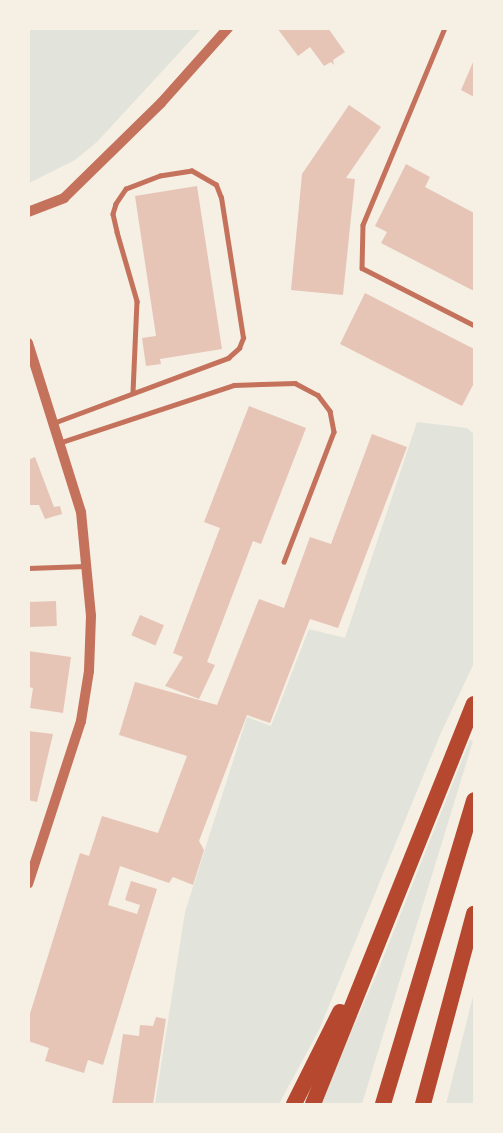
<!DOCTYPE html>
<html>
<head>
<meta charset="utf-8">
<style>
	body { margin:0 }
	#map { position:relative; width:503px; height:1133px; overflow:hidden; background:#f6efe4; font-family:Ubuntu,sans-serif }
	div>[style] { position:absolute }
	.green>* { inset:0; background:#e2e4dc }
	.building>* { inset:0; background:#e6c5b7; transform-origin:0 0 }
	.service>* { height:4.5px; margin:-2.25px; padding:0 2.25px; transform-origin:2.25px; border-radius:2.25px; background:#c5725c }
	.tertiary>* { height:10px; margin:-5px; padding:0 5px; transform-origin:5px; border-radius:5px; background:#c5725c }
	.motorway>* { height:16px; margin:-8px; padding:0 8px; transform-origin:8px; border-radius:8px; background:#b5482f }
	span { translate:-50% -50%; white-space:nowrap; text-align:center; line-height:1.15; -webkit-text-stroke:4.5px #f6efe4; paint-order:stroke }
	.frame { position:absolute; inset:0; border:30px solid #f6efe4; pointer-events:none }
</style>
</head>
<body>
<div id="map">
	<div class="green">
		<i style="clip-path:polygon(29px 28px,201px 28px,201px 29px,97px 142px,75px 160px,29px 183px)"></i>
		<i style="clip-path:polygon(417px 422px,467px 428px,474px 434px,474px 663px,440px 735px,319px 1030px,279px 1104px,155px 1104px,185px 912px,247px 717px,271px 726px,309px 629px,345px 638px)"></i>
		<i style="clip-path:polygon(470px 740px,473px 741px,362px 1104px,319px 1104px,375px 978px)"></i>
		<i style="clip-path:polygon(474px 992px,474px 1104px,446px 1104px)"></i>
	</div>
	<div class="building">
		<i style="clip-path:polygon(277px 28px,328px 28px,345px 52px,333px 60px,334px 65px,331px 62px,324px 66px,310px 47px,298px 56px)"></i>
		<i style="clip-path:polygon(474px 60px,474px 97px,461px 90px)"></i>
		<i style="clip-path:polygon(349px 105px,381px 127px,346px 178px,355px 179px,343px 295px,291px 290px,302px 174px)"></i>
		<i style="clip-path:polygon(406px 164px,430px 177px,425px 187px,474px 213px,474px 291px,381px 243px,387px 232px,375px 226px)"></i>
		<i style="clip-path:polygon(197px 186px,222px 349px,160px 359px,161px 364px,146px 366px,142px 338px,156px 336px,135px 196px)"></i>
		<i style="clip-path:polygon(365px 293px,474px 349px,474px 383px,462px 406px,340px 344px)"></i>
		<i style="clip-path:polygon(249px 406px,306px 428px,261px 544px,253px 541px,207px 662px,215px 665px,199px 699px,165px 686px,183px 657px,173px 653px,220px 528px,204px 522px)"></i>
		<i style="clip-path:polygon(372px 434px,407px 447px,338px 628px,310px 619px,270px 723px,247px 715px,199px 841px,204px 850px,193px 885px,173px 877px,169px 883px,120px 866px,108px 905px,137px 914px,140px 905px,125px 900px,131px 881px,157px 889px,103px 1065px,88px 1060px,84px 1073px,45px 1061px,49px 1048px,28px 1041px,28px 1020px,80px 853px,89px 856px,102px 816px,158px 833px,187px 756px,119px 735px,135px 682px,217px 705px,259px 599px,284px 608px,310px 537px,331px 544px)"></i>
		<i style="clip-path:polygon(35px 457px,54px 507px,60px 506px,62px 514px,45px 519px,39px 505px,28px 505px,28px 460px)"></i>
		<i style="left:56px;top:601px;width:25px;height:28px;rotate:88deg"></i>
		<i style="left:140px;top:615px;width:26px;height:22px;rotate:23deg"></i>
		<i style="clip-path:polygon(28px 651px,71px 657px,63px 713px,30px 708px,33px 688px,28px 687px)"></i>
		<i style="clip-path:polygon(28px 731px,53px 734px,37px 802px,28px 800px)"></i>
		<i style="clip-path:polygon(156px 1017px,166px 1019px,153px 1104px,112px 1104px,123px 1034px,139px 1036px,140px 1025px,153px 1026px)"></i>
	</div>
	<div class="service">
		<i style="left:445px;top:28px;width:213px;rotate:112.6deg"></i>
		<i style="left:363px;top:225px;width:43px;rotate:91.3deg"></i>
		<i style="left:362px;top:268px;width:126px;rotate:27deg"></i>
		<i style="left:56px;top:422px;width:184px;rotate:-20.4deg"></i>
		<i style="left:228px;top:358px;width:15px;rotate:-42deg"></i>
		<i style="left:239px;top:348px;width:11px;rotate:-68deg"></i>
		<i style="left:243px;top:338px;width:142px;rotate:-98.9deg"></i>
		<i style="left:221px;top:198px;width:14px;rotate:-111deg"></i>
		<i style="left:216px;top:185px;width:28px;rotate:-150deg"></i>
		<i style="left:192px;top:171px;width:32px;rotate:171deg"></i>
		<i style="left:160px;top:176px;width:36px;rotate:159deg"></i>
		<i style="left:126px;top:189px;width:18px;rotate:124deg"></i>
		<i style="left:116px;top:204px;width:10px;rotate:107deg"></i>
		<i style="left:113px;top:214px;width:18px;rotate:77deg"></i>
		<i style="left:117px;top:232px;width:72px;rotate:73.8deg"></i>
		<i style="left:137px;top:301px;width:91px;rotate:92.5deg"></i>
		<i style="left:62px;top:442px;width:181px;rotate:-18.3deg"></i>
		<i style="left:234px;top:385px;width:61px;rotate:-1.9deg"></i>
		<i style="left:295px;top:383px;width:26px;rotate:28deg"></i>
		<i style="left:318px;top:395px;width:20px;rotate:53deg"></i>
		<i style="left:330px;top:411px;width:21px;rotate:79deg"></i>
		<i style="left:334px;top:432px;width:139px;rotate:111deg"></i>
		<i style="left:28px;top:568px;width:57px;rotate:-2deg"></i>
	</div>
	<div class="tertiary">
		<i style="left:28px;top:212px;width:39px;rotate:-21deg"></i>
		<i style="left:64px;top:198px;width:136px;rotate:-44.4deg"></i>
		<i style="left:161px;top:103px;width:101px;rotate:-48.2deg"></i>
		<i style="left:28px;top:343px;width:177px;rotate:72.6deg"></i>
		<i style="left:81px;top:512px;width:104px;rotate:84.5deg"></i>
		<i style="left:91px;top:616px;width:55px;rotate:92.1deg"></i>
		<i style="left:89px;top:671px;width:51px;rotate:99.1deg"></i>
		<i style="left:81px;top:721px;width:171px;rotate:108deg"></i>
	</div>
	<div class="motorway">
		<i style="left:294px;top:1104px;width:103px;rotate:-63.4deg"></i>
		<i style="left:313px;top:1104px;width:431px;rotate:-68.1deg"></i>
		<i style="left:383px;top:1104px;width:317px;rotate:-73.3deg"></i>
		<i style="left:423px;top:1104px;width:197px;rotate:-75deg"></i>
	</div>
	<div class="frame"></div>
</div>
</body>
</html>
